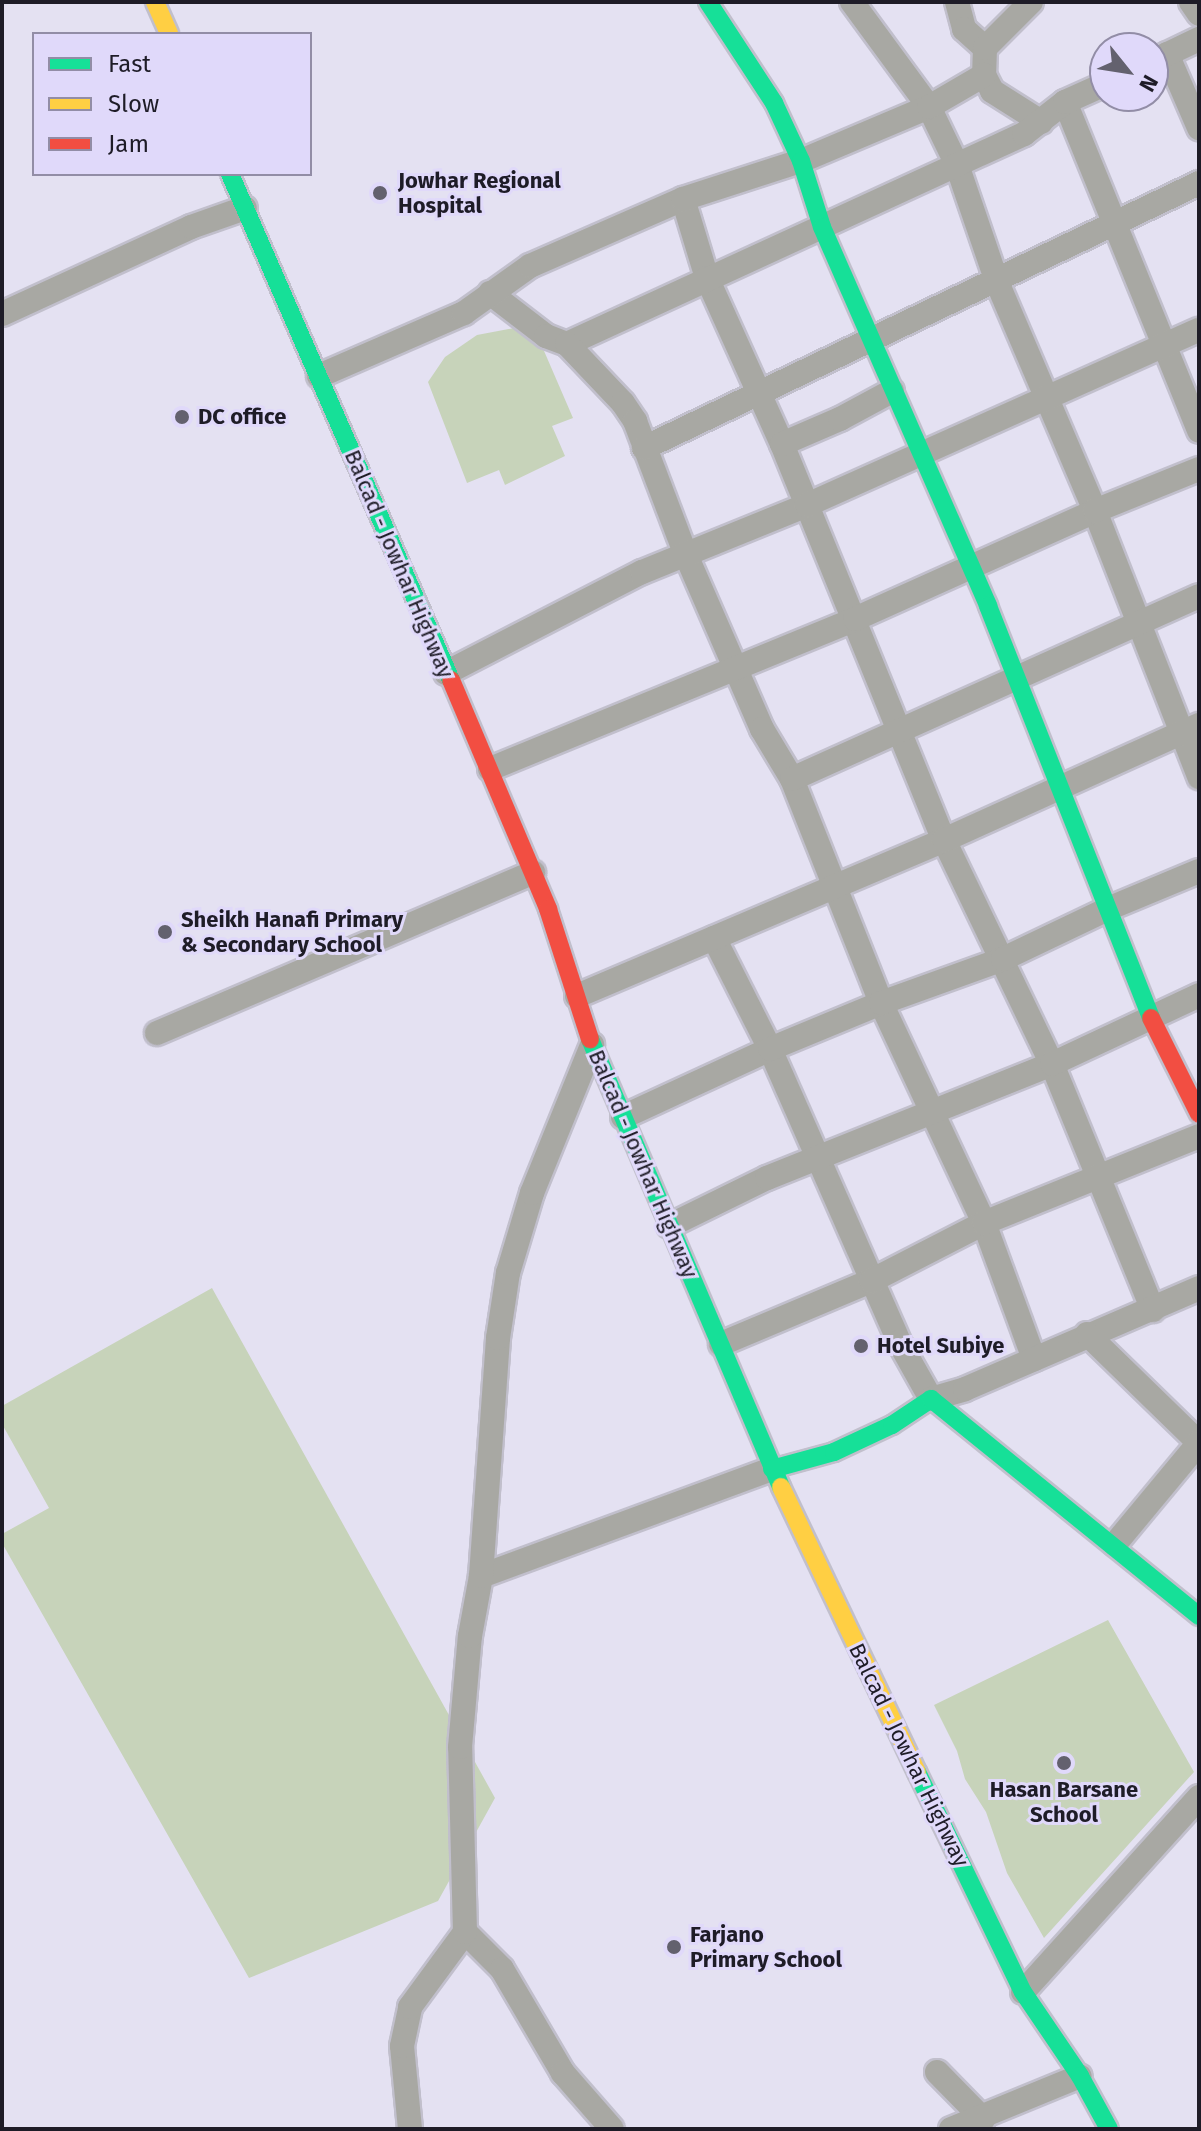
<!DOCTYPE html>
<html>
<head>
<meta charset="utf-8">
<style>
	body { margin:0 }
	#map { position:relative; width:1201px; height:2131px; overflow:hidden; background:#e4e1f2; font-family:"Fira Sans",sans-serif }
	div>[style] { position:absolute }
	.green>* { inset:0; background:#c7d3ba }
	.roads { filter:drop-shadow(2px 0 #c1bfcc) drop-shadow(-2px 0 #c1bfcc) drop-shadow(0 2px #c1bfcc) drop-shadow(0 -2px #c1bfcc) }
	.street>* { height:24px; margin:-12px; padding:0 12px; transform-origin:12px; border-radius:12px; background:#a8a8a3 }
	.fast>* { height:18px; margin:-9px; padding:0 9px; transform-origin:9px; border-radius:9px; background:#16e098 }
	.slow>* { height:18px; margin:-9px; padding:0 9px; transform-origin:9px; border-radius:9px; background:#ffcf43 }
	.jam>* { height:18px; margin:-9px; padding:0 9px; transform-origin:9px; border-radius:9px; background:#f24e42 }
	.dots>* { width:22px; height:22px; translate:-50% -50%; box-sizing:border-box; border:4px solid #e0d9fa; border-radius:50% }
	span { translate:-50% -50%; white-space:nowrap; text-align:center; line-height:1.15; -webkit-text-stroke:6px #e0d9fa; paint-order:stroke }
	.poi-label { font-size:22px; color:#1e1c27; font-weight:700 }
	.left { translate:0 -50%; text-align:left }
	.street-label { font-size:22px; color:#1e1c27 }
	.frame { position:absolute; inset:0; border:4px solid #1e1c27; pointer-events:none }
	.legend { position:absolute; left:32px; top:32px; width:280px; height:144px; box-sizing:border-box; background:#e0d9fa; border:2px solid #928da6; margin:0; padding:10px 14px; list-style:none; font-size:24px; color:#1e1c27 }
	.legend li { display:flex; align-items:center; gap:16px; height:40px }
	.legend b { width:40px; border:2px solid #928da6 }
	.north { position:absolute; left:1089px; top:32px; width:80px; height:80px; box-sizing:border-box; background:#e0d9fa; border:2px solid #928da6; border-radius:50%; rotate:120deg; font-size:22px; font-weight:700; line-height:32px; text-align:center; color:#1e1c27 }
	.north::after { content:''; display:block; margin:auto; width:28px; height:36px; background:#63616e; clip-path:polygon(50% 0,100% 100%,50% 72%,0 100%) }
</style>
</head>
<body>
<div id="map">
	<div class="green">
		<i style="clip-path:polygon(514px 328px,538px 337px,573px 418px,552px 426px,565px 456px,505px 485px,499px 470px,467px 483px,428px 382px,445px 357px,477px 335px)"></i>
		<i style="clip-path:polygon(212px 1288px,495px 1798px,438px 1901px,249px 1978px,2px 1543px,2px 1534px,49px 1508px,2px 1424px,2px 1406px)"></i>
		<i style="clip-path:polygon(1108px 1620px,1194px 1772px,1044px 1938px,1007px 1873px,986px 1812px,965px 1779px,957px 1751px,934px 1705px)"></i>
	</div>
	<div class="roads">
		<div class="street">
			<i style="left:852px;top:2px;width:130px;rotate:53.7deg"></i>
			<i style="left:929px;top:107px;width:64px;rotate:64.2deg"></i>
			<i style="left:957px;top:165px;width:124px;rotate:71.1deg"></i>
			<i style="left:997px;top:282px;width:249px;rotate:66.8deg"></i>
			<i style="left:1095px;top:511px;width:286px;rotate:68.6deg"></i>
			<i style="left:957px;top:2px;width:28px;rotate:75deg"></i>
			<i style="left:964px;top:29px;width:28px;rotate:42deg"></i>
			<i style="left:985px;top:48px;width:27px;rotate:92deg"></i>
			<i style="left:984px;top:75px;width:18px;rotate:63deg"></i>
			<i style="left:992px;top:91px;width:58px;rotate:32.3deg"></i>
			<i style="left:1191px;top:2px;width:14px;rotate:56deg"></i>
			<i style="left:985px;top:48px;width:65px;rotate:-45deg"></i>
			<i style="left:1167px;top:54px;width:81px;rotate:66.6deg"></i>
			<i style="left:1155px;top:60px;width:49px;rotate:-25.5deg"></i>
			<i style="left:1065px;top:102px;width:355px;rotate:67.8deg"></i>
			<i style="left:683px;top:199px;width:83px;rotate:73.1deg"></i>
			<i style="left:707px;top:278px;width:182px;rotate:65.7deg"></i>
			<i style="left:782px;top:444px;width:428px;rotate:67.8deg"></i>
			<i style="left:944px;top:840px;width:249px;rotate:64.3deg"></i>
			<i style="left:1052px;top:1064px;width:266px;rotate:67.7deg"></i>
			<i style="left:490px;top:293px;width:71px;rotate:37.5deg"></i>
			<i style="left:546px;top:336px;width:22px;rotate:21deg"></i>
			<i style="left:567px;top:344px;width:503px;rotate:-24.68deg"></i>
			<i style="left:1024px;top:134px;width:52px;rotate:-38deg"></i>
			<i style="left:1065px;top:102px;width:44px;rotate:-24.2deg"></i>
			<i style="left:2px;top:314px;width:208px;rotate:-24.7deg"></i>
			<i style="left:191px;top:227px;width:57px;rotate:-19.4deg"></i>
			<i style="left:567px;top:344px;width:81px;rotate:46.5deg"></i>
			<i style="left:623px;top:403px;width:22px;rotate:56deg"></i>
			<i style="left:635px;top:421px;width:143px;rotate:69.2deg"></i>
			<i style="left:686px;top:555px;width:190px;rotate:66.4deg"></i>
			<i style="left:762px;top:729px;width:58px;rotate:59deg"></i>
			<i style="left:792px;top:779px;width:241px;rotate:68.3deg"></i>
			<i style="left:881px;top:1003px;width:243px;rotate:64.9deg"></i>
			<i style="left:984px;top:1223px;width:145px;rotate:69.8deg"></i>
			<i style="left:319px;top:376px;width:158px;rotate:-23.5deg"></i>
			<i style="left:464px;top:313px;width:81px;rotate:-35.5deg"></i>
			<i style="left:530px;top:266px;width:167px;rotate:-23.6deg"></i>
			<i style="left:683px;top:199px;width:124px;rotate:-17.9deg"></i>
			<i style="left:801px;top:161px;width:139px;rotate:-22.9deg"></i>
			<i style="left:929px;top:107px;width:64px;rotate:-30.2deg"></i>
			<i style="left:782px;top:444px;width:63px;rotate:-23.3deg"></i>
			<i style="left:840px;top:419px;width:59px;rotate:-28.3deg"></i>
			<i style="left:644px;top:448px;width:615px;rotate:-25.52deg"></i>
			<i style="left:446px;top:673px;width:220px;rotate:-27.3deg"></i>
			<i style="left:642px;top:572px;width:178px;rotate:-22.1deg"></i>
			<i style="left:807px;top:505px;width:429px;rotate:-24.1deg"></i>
			<i style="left:490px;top:769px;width:395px;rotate:-22.3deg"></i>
			<i style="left:855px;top:619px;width:263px;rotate:-24.2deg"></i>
			<i style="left:1095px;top:511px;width:112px;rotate:-22deg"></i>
			<i style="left:792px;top:779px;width:446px;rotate:-24.2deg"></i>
			<i style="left:714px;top:938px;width:124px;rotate:63.2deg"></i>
			<i style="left:770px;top:1049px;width:320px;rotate:66.2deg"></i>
			<i style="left:899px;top:1342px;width:65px;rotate:60.7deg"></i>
			<i style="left:931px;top:1399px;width:35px;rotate:-16deg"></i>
			<i style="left:965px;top:1389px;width:255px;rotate:-23.3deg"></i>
			<i style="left:577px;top:996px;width:399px;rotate:-23deg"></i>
			<i style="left:944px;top:840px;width:280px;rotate:-24.3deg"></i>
			<i style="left:157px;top:1033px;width:409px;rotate:-23.1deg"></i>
			<i style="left:623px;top:1117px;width:162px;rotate:-24.8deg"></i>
			<i style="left:770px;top:1049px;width:120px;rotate:-22.5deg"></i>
			<i style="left:881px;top:1003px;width:130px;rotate:-19.8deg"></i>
			<i style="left:1003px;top:959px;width:119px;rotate:-25.5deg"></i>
			<i style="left:1110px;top:908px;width:96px;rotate:-22.6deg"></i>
			<i style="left:669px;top:1226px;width:109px;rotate:-26.1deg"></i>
			<i style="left:767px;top:1178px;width:307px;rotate:-21.8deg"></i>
			<i style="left:1052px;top:1064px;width:162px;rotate:-25.1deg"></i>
			<i style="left:1087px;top:1334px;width:156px;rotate:44.2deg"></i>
			<i style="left:721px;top:1344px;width:163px;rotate:-22.8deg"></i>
			<i style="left:871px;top:1281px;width:127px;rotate:-27.2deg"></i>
			<i style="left:984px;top:1223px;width:232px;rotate:-22deg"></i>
			<i style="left:1115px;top:1544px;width:131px;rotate:-50.3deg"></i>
			<i style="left:481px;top:1576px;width:310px;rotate:-20.2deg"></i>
			<i style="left:465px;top:1932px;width:52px;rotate:45deg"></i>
			<i style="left:502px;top:1969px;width:121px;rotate:59.6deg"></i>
			<i style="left:563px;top:2073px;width:74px;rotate:48.8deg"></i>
			<i style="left:1023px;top:1992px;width:263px;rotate:-47.9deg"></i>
			<i style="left:937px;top:2072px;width:66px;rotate:45.6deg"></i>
			<i style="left:410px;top:2129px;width:83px;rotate:-95.5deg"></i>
			<i style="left:402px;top:2046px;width:40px;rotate:-78deg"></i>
			<i style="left:410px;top:2007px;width:93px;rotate:-53.7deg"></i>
			<i style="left:465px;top:1932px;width:185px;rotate:-91.5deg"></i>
			<i style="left:460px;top:1747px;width:111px;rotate:-84.9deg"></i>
			<i style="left:470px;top:1636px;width:61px;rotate:-79.6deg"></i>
			<i style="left:481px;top:1576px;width:239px;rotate:-85.9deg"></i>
			<i style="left:498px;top:1338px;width:66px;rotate:-81.3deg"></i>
			<i style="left:508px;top:1273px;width:84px;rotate:-73.3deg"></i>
			<i style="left:532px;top:1193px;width:160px;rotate:-67.9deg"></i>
			<i style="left:951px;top:2129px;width:139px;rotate:-22.3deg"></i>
		</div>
		<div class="fast">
			<i style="left:708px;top:2px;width:121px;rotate:56.8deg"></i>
			<i style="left:774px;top:103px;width:64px;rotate:65deg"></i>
			<i style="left:801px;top:161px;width:69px;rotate:72.3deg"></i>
			<i style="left:822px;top:227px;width:414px;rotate:66.3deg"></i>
			<i style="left:988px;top:606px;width:443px;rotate:68.4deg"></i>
			<i style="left:230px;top:174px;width:552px;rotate:66.41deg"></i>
			<i style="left:590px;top:1039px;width:487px;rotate:66.9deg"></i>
			<i style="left:772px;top:1469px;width:64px;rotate:-15.3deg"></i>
			<i style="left:834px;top:1452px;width:64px;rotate:-25deg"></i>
			<i style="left:892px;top:1425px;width:47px;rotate:-33.7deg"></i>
			<i style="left:931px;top:1399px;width:345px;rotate:39deg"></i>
			<i style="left:917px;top:1772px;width:244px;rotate:64.3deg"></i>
			<i style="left:1023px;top:1992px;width:102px;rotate:55.8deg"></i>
			<i style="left:1080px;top:2076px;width:60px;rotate:61.3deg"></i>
		</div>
		<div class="slow">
			<i style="left:155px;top:2px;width:35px;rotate:66deg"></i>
			<i style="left:781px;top:1487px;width:316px;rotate:64.5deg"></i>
		</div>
		<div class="jam">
			<i style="left:451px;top:680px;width:249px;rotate:67deg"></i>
			<i style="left:548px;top:909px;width:137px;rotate:72.1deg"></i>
			<i style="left:1151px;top:1018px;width:107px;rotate:63.4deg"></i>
		</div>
	</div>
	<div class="dots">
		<i style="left:380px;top:193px;background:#63616e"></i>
		<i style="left:182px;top:417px;background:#63616e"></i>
		<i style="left:165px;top:932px;background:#63616e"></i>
		<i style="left:861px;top:1346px;background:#63616e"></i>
		<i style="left:1064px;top:1763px;background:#63616e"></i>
		<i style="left:674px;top:1947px;background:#63616e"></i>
	</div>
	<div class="poi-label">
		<span class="left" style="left:398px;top:193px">Jowhar Regional<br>Hospital</span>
		<span class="left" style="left:198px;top:417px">DC office</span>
		<span class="left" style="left:181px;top:932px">Sheikh Hanafi Primary<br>&amp; Secondary School</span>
		<span class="left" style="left:877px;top:1346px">Hotel Subiye</span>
		<span style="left:1064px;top:1802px">Hasan Barsane<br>School</span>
		<span class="left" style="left:690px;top:1947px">Farjano<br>Primary School</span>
	</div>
	<div class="street-label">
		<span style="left:399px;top:564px;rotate:67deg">Balcad - Jowhar Highway</span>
		<span style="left:643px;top:1164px;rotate:67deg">Balcad - Jowhar Highway</span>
		<span style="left:909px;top:1755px;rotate:64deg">Balcad - Jowhar Highway</span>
	</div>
	<div class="frame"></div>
	<ul class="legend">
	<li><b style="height:10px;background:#16e098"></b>Fast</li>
	<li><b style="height:10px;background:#ffcf43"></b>Slow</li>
	<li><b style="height:10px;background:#f24e42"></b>Jam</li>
	</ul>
	<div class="north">N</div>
</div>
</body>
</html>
